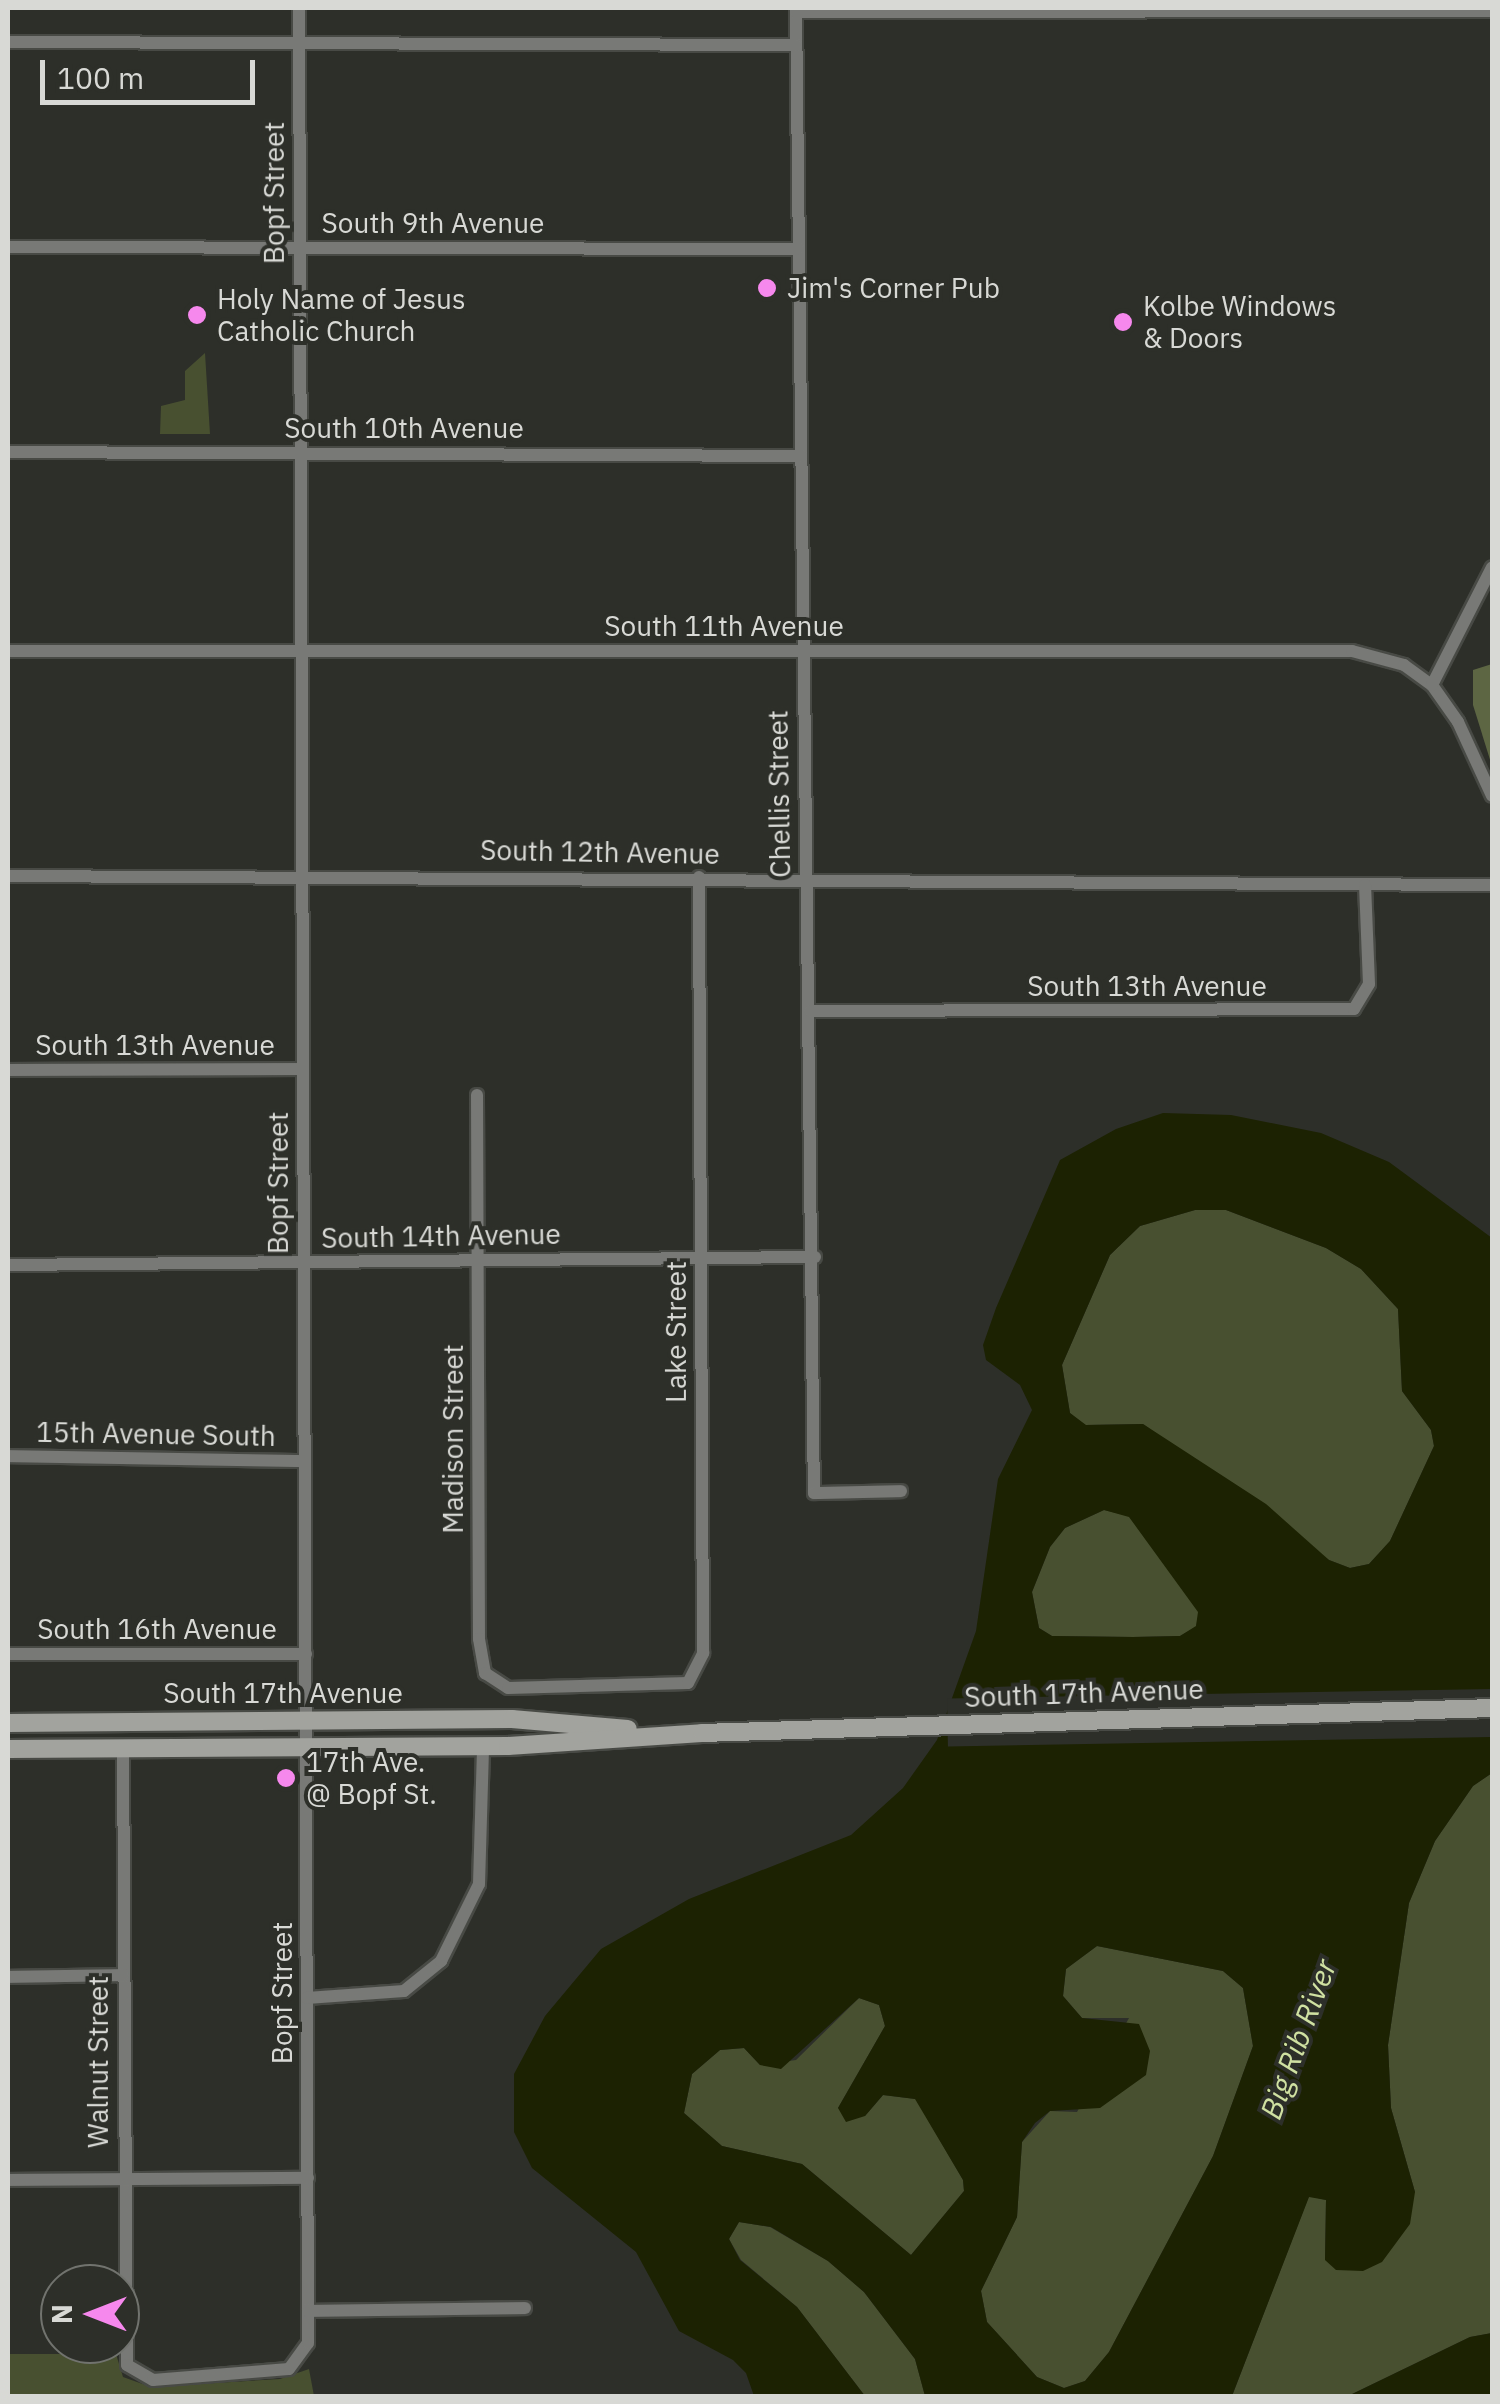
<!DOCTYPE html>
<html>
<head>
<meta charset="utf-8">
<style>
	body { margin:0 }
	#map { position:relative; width:1500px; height:2404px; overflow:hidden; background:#2d2f29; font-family:"IBM Plex Sans",sans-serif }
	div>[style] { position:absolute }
	.green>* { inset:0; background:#485030 }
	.forest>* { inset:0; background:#5d6643 }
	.water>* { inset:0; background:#1c2202 }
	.pier>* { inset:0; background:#2d2f29; transform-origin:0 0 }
	.roads { filter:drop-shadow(2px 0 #484a45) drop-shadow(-2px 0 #484a45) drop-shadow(0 2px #484a45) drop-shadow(0 -2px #484a45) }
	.minor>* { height:12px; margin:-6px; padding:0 6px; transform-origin:6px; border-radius:6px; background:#787976 }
	.secondary>* { height:18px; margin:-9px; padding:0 9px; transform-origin:9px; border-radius:9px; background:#a2a39e }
	.dots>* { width:28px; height:28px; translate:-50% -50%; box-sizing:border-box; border:5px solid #2d2f29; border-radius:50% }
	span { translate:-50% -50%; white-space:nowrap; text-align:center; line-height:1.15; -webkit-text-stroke:8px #2d2f29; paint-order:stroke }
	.street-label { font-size:28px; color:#d8d9d5 }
	.poi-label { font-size:28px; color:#d8d9d5 }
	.left { translate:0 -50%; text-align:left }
	.water-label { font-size:30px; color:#d0e1a2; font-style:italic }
	.frame { position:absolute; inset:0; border:10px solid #d8d9d5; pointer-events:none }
	.north { position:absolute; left:40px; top:2264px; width:100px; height:100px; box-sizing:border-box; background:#2d2f29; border:2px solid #71736e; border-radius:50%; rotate:270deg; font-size:28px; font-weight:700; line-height:40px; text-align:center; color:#d8d9d5 }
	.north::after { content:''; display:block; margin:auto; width:35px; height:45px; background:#f688ed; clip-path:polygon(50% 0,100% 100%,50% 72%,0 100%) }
	.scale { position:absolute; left:40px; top:60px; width:215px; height:45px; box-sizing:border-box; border:5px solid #d8d9d5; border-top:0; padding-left:12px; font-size:30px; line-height:35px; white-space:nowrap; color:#d8d9d5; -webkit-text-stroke:8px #2d2f29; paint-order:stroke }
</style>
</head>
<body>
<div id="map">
	<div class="green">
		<i style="clip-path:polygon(205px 353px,210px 434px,160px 434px,161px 406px,185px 400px,185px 371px)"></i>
		<i style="clip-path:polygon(1195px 1210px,1226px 1210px,1326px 1248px,1361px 1269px,1398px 1309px,1402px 1391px,1431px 1430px,1434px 1446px,1390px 1541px,1369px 1564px,1350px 1568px,1329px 1560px,1143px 1424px,1085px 1425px,1070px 1413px,1062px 1365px,1110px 1255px,1140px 1226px)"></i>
		<i style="clip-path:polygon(1104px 1510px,1129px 1516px,1199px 1612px,1196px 1627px,1180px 1636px,1133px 1637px,1052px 1636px,1039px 1628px,1032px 1592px,1050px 1547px,1065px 1528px)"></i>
		<i style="clip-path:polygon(1492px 1773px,1492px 2333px,1470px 2337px,1348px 2396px,1232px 2396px,1309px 2196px,1326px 2200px,1325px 2259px,1415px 2192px,1391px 2108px,1388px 2045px,1409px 1903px,1435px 1841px,1473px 1786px)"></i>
		<i style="clip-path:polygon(1097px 1946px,1223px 1971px,1243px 1988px,1253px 2046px,1213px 2156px,1109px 2352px,1085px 2381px,1064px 2388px,1037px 2377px,987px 2322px,981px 2291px,1017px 2217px,1022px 2142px,1050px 2111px,1077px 2112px,1129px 2018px,1082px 2018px,1063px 1996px,1066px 1969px)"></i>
		<i style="clip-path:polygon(859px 1998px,879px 2005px,885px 2026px,838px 2108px,865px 2116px,883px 2095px,916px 2099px,963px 2180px,964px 2191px,911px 2255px,802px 2164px,722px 2146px,684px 2113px,692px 2074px,720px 2050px,744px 2048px,760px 2065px,796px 2060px)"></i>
		<i style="clip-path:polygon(739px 2222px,770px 2227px,828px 2261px,864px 2292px,915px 2359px,925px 2396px,865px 2396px,797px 2307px,741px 2260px,729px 2239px)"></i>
		<i style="clip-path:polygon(8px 2354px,116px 2354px,123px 2377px,151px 2387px,280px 2379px,309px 2369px,314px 2396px,8px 2396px)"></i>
	</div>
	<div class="forest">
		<i style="clip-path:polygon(1492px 664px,1492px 766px,1473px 705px,1473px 670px)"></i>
	</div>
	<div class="water">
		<i style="clip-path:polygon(evenodd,1163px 1113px,1231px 1115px,1321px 1133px,1389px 1162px,1492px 1238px,1492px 1773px,1473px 1786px,1435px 1841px,1409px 1903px,1388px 2045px,1391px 2108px,1415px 2192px,1410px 2224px,1382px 2262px,1363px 2271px,1336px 2270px,1325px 2260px,1326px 2200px,1309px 2197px,1232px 2396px,925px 2396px,915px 2359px,864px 2292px,828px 2261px,771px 2227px,739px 2222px,729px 2239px,740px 2260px,797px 2307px,865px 2396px,754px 2396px,746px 2373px,733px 2360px,679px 2331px,636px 2252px,532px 2168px,514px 2132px,514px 2074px,545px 2016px,601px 1949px,689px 1899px,851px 1835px,903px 1788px,937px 1740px,976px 1631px,998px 1479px,1032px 1410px,1020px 1385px,986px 1360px,983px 1345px,996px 1308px,1060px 1160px,1116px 1129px,1163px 1113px,1195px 1210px,1226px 1210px,1326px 1248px,1361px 1269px,1398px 1309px,1402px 1391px,1431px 1430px,1434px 1446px,1390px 1541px,1369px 1564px,1350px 1568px,1329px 1560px,1266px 1504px,1143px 1424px,1086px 1425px,1070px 1413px,1062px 1365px,1110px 1255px,1140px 1226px,1195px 1210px,1163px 1113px,1104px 1510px,1129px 1517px,1198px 1612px,1196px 1626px,1180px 1636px,1133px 1637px,1052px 1636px,1039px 1628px,1032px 1592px,1050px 1547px,1065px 1528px,1104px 1510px,1163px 1113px,1097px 1946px,1223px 1971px,1243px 1988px,1253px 2046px,1213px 2156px,1109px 2352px,1085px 2381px,1064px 2388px,1037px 2377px,987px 2322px,981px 2291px,1017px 2217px,1022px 2142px,1035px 2123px,1050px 2111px,1100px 2108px,1146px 2075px,1150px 2051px,1139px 2024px,1082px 2018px,1063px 1996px,1066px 1969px,1097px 1946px,1163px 1113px,859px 1998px,879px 2005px,885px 2026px,838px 2108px,846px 2122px,865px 2116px,883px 2095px,915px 2099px,963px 2180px,964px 2191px,911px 2255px,802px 2164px,722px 2146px,684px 2113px,692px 2074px,720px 2050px,744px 2048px,760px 2065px,781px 2069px,859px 1998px)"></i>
		<i style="clip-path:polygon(1492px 2333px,1492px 2396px,1348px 2396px,1470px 2337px)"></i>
	</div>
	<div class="pier">
		<i style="left:1491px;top:1689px;width:48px;height:544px;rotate:89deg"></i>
	</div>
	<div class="roads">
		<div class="minor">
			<i style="left:796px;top:8px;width:1485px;rotate:89.31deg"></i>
			<i style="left:814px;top:1493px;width:87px;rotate:-1.3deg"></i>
			<i style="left:796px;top:12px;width:696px;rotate:-0.08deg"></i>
			<i style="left:8px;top:42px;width:788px;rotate:0.22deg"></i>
			<i style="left:8px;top:247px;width:790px;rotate:0.15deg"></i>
			<i style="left:8px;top:452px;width:793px;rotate:0.29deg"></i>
			<i style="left:8px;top:651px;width:1344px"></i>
			<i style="left:1352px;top:651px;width:54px;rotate:15.1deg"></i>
			<i style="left:1404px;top:665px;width:34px;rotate:36deg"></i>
			<i style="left:1432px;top:685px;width:45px;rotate:54.9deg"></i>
			<i style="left:1458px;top:722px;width:81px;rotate:65.3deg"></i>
			<i style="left:1432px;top:685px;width:132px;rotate:-63deg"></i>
			<i style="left:8px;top:876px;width:1484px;rotate:0.35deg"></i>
			<i style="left:810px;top:1011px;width:544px;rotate:-0.21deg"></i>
			<i style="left:1354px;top:1009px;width:29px;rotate:-59deg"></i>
			<i style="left:1369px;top:984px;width:99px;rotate:-92.3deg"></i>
			<i style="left:8px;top:1070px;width:294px;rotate:-0.2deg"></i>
			<i style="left:477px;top:1095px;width:544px;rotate:89.79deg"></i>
			<i style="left:479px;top:1639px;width:35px;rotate:80deg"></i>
			<i style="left:485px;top:1673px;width:27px;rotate:33deg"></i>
			<i style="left:508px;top:1688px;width:180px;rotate:-1.6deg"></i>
			<i style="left:688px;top:1683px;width:34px;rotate:-63deg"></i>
			<i style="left:703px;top:1653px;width:776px;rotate:-90.3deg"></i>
			<i style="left:8px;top:1265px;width:807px;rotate:-0.57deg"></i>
			<i style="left:8px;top:1456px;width:297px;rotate:1deg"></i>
			<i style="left:8px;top:1654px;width:298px"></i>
			<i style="left:123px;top:1747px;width:618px;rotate:89.63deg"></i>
			<i style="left:127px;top:2365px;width:30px;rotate:30deg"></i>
			<i style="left:153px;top:2380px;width:136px;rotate:-4.6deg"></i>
			<i style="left:289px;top:2369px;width:32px;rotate:-54deg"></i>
			<i style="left:308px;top:2343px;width:2335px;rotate:-90.22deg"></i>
			<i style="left:8px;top:1977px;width:115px;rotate:-1deg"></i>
			<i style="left:307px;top:1998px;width:97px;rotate:-4.1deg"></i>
			<i style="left:404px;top:1991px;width:48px;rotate:-39deg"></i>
			<i style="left:441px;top:1961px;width:86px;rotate:-63.7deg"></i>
			<i style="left:479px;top:1884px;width:138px;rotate:-88.3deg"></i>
			<i style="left:8px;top:2180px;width:300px;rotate:-0.4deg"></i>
			<i style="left:308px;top:2311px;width:217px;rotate:-0.8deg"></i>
		</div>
		<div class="secondary">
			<i style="left:8px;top:1723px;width:504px;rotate:-0.45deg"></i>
			<i style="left:512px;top:1719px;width:116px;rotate:4.9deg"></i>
			<i style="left:8px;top:1749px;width:500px;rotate:-0.34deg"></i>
			<i style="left:508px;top:1746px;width:194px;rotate:-3.8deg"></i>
			<i style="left:702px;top:1733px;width:790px;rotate:-1.81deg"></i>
		</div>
	</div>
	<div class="dots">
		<i style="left:767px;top:288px;background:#f688ed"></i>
		<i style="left:197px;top:315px;background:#f688ed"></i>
		<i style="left:1123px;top:322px;background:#f688ed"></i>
		<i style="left:286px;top:1778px;background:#f688ed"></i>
	</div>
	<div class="street-label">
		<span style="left:274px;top:193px;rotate:-90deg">Bopf Street</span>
		<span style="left:433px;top:223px">South 9th Avenue</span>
		<span style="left:404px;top:428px">South 10th Avenue</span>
		<span style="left:724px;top:626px">South 11th Avenue</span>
		<span style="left:779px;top:794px;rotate:-91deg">Chellis Street</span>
		<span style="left:600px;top:852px;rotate:1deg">South 12th Avenue</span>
		<span style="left:1147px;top:986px">South 13th Avenue</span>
		<span style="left:155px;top:1045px">South 13th Avenue</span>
		<span style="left:278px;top:1183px;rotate:-90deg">Bopf Street</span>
		<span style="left:441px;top:1236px;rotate:-1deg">South 14th Avenue</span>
		<span style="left:676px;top:1332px;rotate:-90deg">Lake Street</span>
		<span style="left:156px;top:1434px;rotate:1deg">15th Avenue South</span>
		<span style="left:453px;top:1439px;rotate:-90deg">Madison Street</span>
		<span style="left:157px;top:1629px">South 16th Avenue</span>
		<span style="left:283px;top:1693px">South 17th Avenue</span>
		<span style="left:1084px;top:1693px;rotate:-2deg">South 17th Avenue</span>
		<span style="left:282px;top:1993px;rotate:-90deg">Bopf Street</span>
		<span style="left:98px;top:2062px;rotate:-90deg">Walnut Street</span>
	</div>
	<div class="poi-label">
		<span class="left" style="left:787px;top:288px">Jim's Corner Pub</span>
		<span class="left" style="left:217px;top:315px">Holy Name of Jesus<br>Catholic Church</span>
		<span class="left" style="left:1143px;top:322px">Kolbe Windows<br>&amp; Doors</span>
		<span class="left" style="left:306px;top:1778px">17th Ave.<br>@ Bopf St.</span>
	</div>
	<div class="water-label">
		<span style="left:1298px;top:2039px;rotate:-70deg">Big Rib River</span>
	</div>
	<div class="frame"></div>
	<div class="north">N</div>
	<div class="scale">100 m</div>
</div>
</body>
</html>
